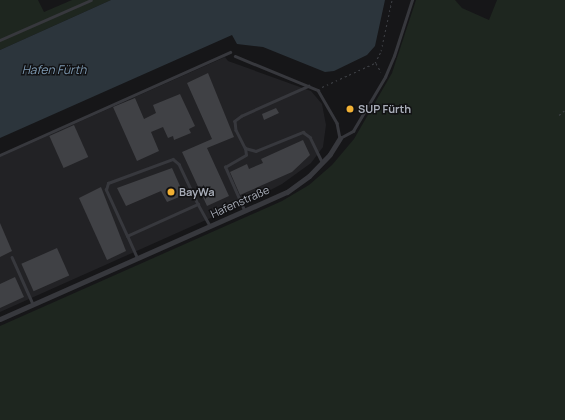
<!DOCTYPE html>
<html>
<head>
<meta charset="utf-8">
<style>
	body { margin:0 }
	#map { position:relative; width:565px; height:420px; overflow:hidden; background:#161618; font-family:Manrope,sans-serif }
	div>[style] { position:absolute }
	.built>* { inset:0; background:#222225 }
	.green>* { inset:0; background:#1e261f }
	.water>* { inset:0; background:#2c353c }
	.building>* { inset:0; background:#404145; transform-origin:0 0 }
	.path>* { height:1px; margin-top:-0.5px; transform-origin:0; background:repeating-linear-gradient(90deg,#3d3f44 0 2px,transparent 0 5px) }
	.service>* { height:2.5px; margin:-1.25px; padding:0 1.25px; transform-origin:1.25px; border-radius:1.25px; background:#37383d }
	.minor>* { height:5px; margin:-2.5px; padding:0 2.5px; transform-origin:2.5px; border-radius:2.5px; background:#37383d }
	.dots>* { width:11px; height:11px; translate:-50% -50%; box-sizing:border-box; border:2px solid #111113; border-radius:50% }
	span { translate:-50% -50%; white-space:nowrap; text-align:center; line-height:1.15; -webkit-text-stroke:3px #111113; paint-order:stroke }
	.poi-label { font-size:11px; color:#a8adb8; font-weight:700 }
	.left { translate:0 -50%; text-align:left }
	.street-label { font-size:11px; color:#a8adb8 }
	.water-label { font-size:12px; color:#7f9bb3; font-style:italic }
</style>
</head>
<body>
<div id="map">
	<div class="built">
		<i style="clip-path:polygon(225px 57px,228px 61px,311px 91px,322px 104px,326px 125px,323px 147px,311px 163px,282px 184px,253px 199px,0 312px,0 157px)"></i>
	</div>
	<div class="green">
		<i style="clip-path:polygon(0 0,38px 0,44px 12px,72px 0,111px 0,0 50px)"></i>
		<i style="clip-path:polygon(416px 0,455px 0,462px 8px,489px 20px,497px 0,565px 0,565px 420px,0 420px,0 326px,282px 201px,309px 185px,332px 165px,354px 139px,392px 73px)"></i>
	</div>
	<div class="water">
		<i style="clip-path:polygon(111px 0,385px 0,375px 46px,367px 55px,334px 71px,325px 72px,263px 47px,237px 44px,232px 35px,0 138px,0 50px)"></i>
	</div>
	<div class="building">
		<i style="clip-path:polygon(208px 73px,234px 137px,207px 148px,229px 196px,207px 206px,182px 152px,212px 139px,187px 83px)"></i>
		<i style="clip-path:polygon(180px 94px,195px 126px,189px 129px,191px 133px,174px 140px,173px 136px,168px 138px,163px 127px,151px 132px,159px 151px,137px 161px,113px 107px,135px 98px,144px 119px,156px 113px,153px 105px)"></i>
		<i style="clip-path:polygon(276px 108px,279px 113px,264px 120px,262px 114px)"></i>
		<i style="left:74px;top:125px;width:35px;height:27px;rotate:66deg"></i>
		<i style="clip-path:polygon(303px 140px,310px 155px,292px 172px,240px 195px,230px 172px,247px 164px,249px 169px,263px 163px,261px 159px)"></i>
		<i style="clip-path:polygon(172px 168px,184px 195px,167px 202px,161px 191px,126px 206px,117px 188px)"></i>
		<i style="clip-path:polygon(101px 187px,126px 251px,107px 260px,79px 198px)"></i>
		<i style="clip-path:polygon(0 223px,12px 251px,0 257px)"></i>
		<i style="left:57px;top:248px;width:30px;height:39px;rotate:66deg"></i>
		<i style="clip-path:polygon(15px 277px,24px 297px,0 308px,0 284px)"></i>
	</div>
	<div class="path">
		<i style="left:376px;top:63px;width:10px;rotate:61deg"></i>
		<i style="left:322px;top:87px;width:58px;rotate:-24.4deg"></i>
		<i style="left:375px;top:63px;width:13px;rotate:-63deg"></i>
		<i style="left:381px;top:51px;width:52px;rotate:-77.8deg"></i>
		<i style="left:559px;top:115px;width:8px;rotate:-40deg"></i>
	</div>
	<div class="service">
		<i style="left:0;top:40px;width:99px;rotate:-23.7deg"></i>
		<i style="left:235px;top:56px;width:90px;rotate:22.3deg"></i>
		<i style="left:318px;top:90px;width:38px;rotate:60deg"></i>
		<i style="left:337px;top:123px;width:15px;rotate:79deg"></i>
		<i style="left:340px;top:138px;width:15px;rotate:-28deg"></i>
		<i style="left:353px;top:131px;width:63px;rotate:-59.3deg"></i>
		<i style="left:385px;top:77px;width:23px;rotate:-67deg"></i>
		<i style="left:394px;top:56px;width:59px;rotate:-72.2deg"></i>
		<i style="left:309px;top:86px;width:73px;rotate:155.9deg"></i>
		<i style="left:242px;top:116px;width:9px;rotate:144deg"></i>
		<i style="left:235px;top:121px;width:9px;rotate:84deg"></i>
		<i style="left:236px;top:130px;width:20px;rotate:63deg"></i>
		<i style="left:245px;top:148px;width:11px;rotate:15deg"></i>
		<i style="left:256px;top:151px;width:51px;rotate:-22deg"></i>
		<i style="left:303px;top:132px;width:9px;rotate:36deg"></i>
		<i style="left:310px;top:137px;width:28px;rotate:64deg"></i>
		<i style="left:0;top:155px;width:252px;rotate:-24.1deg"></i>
		<i style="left:244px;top:210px;width:47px;rotate:-113.8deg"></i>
		<i style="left:225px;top:167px;width:24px;rotate:-30deg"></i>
		<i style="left:246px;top:155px;width:7px;rotate:-98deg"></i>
		<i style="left:127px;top:236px;width:51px;rotate:-114.5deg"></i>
		<i style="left:106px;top:190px;width:7px;rotate:-74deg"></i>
		<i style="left:108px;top:183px;width:69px;rotate:-20.3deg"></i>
		<i style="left:173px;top:159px;width:8px;rotate:40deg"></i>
		<i style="left:179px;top:164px;width:44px;rotate:64.6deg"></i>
		<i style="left:12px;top:257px;width:51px;rotate:65.9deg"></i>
		<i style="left:137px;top:258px;width:24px;rotate:-114deg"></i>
		<i style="left:127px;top:236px;width:78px;rotate:-24.3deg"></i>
		<i style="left:198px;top:204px;width:25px;rotate:61deg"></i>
	</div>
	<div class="minor">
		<i style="left:0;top:319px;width:314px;rotate:-23.9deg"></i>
		<i style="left:287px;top:192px;width:27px;rotate:-36deg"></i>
		<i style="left:309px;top:176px;width:30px;rotate:-46deg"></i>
		<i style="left:330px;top:154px;width:19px;rotate:-58deg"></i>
	</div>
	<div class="dots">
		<i style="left:350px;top:109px;background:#f2b134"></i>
		<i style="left:171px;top:192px;background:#f2b134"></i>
	</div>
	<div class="poi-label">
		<span class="left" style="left:358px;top:109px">SUP Fürth</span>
		<span class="left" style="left:179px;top:192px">BayWa</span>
	</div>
	<div class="street-label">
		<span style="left:240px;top:202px;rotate:-24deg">Hafenstraße</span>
	</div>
	<div class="water-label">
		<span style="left:54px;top:70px">Hafen Fürth</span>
	</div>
</div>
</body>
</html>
